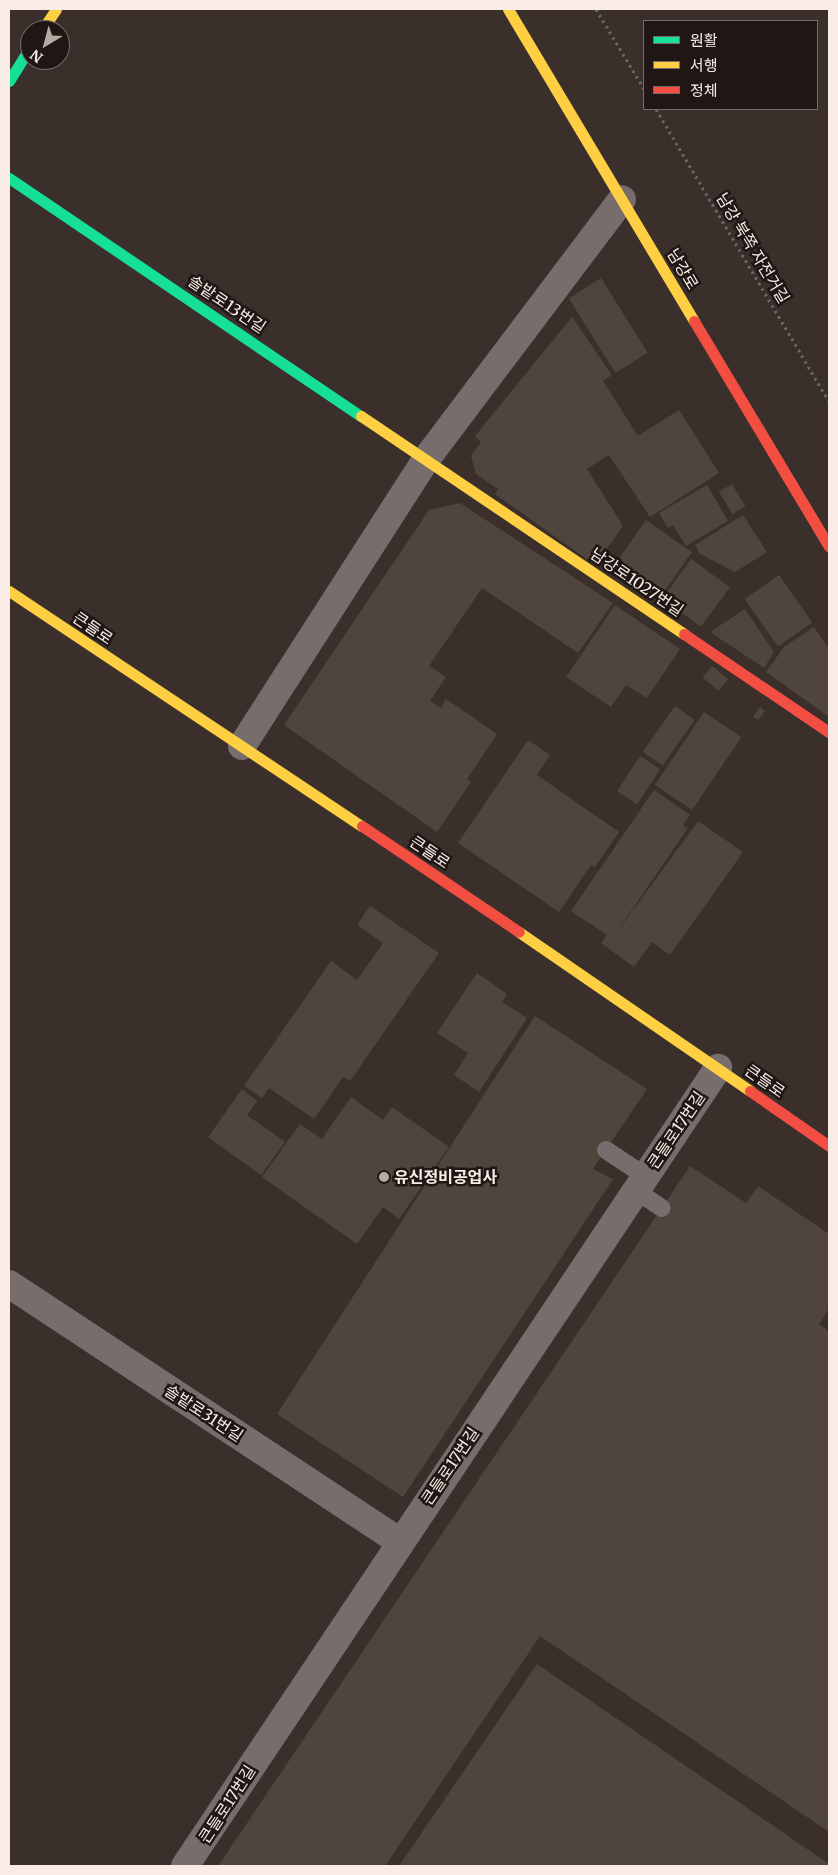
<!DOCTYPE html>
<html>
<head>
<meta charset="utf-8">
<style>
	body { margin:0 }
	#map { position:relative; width:838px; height:1875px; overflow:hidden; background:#3a2f2b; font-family:Merriweather,"Noto Sans KR",serif }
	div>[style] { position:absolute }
	.building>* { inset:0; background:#50453d; transform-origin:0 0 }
	.path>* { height:3px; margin-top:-1.5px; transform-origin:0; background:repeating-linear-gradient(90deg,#6e6664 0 2.5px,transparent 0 6.5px) }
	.lane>* { height:18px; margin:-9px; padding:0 9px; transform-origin:9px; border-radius:9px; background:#766d6c }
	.street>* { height:28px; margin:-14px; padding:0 14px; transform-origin:14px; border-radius:14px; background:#766d6c }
	.fast>* { height:11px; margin:-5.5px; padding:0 5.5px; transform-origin:5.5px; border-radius:5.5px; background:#16e098 }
	.slow>* { height:11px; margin:-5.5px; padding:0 5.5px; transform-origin:5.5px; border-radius:5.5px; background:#ffcf43 }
	.jam>* { height:11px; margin:-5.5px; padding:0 5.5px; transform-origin:5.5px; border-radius:5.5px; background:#f24e42 }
	.dots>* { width:14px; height:14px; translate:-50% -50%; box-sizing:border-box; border:2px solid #201714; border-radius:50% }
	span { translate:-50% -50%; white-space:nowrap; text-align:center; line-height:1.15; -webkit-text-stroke:5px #201714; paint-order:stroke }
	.street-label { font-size:16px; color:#f9ece7 }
	.poi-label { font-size:16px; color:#f9ece7; font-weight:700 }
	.left { translate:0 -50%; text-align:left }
	.frame { position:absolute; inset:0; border:10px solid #f9ece7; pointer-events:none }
	.legend { position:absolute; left:643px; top:20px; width:175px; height:90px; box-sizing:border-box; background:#201714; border:1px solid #776c68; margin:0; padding:6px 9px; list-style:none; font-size:15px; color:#f9ece7 }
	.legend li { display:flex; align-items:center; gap:10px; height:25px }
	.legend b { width:25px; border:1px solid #776c68 }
	.north { position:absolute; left:20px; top:20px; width:50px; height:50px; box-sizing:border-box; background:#201714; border:1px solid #776c68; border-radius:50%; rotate:217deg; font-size:14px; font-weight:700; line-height:20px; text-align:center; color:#f9ece7 }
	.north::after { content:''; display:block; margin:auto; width:18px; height:22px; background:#b6aaa5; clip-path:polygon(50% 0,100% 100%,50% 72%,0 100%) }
</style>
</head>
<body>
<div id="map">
	<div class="building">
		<i style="left:601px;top:278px;width:88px;height:38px;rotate:58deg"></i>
		<i style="clip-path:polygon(572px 317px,612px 375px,603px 381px,638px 436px,679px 410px,719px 473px,650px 517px,609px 455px,587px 469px,623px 526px,595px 565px,495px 494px,498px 489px,476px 474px,471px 456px,481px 442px,475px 436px)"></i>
		<i style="left:732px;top:484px;width:26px;height:15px;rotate:59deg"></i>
		<i style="clip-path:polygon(707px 485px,728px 521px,686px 546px,673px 525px,668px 528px,659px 513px)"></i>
		<i style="clip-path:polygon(460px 503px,613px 603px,578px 653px,482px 588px,429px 666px,446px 677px,430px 701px,441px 708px,446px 699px,497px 734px,467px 779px,471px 782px,437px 832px,284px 725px,429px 510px)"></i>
		<i style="clip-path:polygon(743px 515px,767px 552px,735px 572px,700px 554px,695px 545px)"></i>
		<i style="left:646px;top:520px;width:56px;height:58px;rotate:35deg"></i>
		<i style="left:691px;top:559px;width:48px;height:49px;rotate:36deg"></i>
		<i style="left:779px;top:575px;width:58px;height:42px;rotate:55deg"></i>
		<i style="clip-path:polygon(615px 605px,680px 649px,647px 698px,626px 685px,611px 707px,566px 677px)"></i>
		<i style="clip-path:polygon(745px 609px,774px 652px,764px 668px,710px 632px)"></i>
		<i style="clip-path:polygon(814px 627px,829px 649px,829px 717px,766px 672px,784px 647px)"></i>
		<i style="left:712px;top:666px;width:21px;height:15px;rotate:39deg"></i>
		<i style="left:675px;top:706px;width:24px;height:56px;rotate:35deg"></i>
		<i style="clip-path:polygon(760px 707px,765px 711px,758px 720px,753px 717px)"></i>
		<i style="left:704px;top:712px;width:45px;height:88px;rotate:34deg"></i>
		<i style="clip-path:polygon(528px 740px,550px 755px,537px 775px,619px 832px,595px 867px,591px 865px,559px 912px,458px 843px)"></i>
		<i style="left:640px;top:756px;width:24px;height:42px;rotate:33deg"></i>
		<i style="clip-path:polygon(654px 790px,690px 815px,683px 825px,688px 828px,612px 939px,698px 821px,743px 852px,670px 955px,652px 942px,634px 967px,601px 943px,607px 935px,571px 911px)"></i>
		<i style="clip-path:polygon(370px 906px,439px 953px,350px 1081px,343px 1077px,314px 1119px,269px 1088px,262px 1098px,244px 1086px,331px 961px,357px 980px,383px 943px,357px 925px)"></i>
		<i style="clip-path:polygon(477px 973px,507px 994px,502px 1002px,527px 1018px,479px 1092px,454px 1075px,468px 1053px,437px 1033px)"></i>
		<i style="clip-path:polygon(535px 1016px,647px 1089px,593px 1169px,613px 1179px,403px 1497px,277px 1414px)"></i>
		<i style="clip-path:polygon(242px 1089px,257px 1101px,247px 1115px,285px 1142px,261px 1175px,208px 1137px)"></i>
		<i style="clip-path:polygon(351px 1097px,383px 1120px,392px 1107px,449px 1147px,399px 1219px,383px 1207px,357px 1244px,262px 1177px,300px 1124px,322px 1139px)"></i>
		<i style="clip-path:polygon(690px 1166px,746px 1203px,758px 1186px,829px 1234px,829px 1308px,819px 1324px,829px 1331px,829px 1832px,540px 1636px,385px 1866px,218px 1866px)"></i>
		<i style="clip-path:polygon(537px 1664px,829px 1864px,829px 1866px,399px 1866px)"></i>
	</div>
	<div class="path">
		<i style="left:596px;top:9px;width:93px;rotate:59deg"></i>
		<i style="left:656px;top:109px;width:339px;rotate:59.4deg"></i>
	</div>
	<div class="lane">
		<i style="left:606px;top:1150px;width:47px;rotate:33.7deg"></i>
		<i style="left:635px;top:1190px;width:32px;rotate:34deg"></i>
	</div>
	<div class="street">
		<i style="left:242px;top:746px;width:342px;rotate:-57.3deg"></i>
		<i style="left:427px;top:458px;width:324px;rotate:-53deg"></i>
		<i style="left:9px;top:1284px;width:468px;rotate:33.4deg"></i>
		<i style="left:185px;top:1866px;width:960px;rotate:-56.26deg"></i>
	</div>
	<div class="fast">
		<i style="left:9px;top:81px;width:39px;rotate:-58deg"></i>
		<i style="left:9px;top:178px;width:425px;rotate:34.1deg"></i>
	</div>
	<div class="slow">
		<i style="left:508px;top:9px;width:363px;rotate:59.2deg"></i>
		<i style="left:42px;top:30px;width:25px;rotate:-56deg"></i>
		<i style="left:361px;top:416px;width:390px;rotate:34deg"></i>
		<i style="left:9px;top:591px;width:424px;rotate:33.7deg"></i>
		<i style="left:519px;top:932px;width:280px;rotate:34.5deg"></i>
	</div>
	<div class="jam">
		<i style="left:694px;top:321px;width:263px;rotate:59.1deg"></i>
		<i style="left:684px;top:634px;width:175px;rotate:34.1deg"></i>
		<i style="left:362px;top:826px;width:189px;rotate:34deg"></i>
		<i style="left:750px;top:1091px;width:96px;rotate:34.8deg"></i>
	</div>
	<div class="dots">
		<i style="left:384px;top:1177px;background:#b6aaa5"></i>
	</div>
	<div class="street-label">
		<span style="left:753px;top:248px;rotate:59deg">남강 북쪽 자전거길</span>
		<span style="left:683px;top:269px;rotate:59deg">남강로</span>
		<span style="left:227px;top:304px;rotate:34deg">솔밭로13번길</span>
		<span style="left:637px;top:582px;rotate:34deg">남강로1027번길</span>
		<span style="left:93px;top:628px;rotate:34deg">큰들로</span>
		<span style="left:430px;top:852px;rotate:34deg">큰들로</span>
		<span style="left:765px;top:1081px;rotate:35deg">큰들로</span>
		<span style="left:676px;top:1130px;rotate:-56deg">큰들로17번길</span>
		<span style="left:204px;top:1413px;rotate:33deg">솔밭로31번길</span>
		<span style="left:450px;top:1466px;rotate:-56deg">큰들로17번길</span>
		<span style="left:227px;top:1804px;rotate:-57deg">큰들로17번길</span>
	</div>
	<div class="poi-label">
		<span class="left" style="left:394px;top:1177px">유신정비공업사</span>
	</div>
	<div class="frame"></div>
	<ul class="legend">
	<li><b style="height:6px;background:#16e098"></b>원활</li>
	<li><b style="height:6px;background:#ffcf43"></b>서행</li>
	<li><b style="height:6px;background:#f24e42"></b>정체</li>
	</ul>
	<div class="north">N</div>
</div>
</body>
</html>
